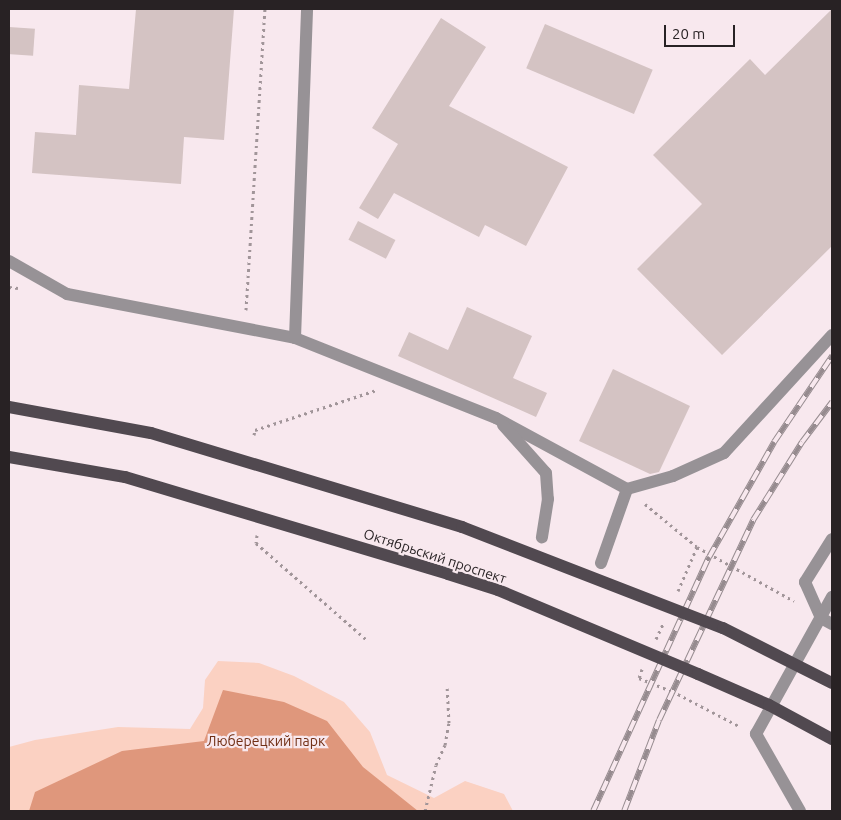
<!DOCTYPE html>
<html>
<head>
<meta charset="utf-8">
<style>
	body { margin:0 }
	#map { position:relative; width:841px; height:820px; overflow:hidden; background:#f8e8ee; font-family:Ubuntu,sans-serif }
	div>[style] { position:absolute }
	.green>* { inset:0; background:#fbd1c2 }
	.forest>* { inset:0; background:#df977c }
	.building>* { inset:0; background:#d4c3c3; transform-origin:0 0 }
	.path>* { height:3px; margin-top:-1.5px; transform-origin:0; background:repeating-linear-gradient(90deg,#a19599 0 2.5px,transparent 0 6.5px) }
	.minor>* { height:12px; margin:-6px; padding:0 6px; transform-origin:6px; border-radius:6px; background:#979296 }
	.major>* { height:12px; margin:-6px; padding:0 6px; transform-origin:6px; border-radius:6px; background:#514950 }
	.rail>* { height:5.5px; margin-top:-2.75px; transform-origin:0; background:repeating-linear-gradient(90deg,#f8e8ee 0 11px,#968b8f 0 22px); box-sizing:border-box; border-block:1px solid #968b8f }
	.major-bridge>* { height:12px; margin:-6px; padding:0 6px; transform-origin:6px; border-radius:6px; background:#514950 }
	span { translate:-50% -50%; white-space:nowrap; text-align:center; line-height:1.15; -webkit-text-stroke:4.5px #f8e8ee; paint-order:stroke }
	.street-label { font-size:14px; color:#282224 }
	.park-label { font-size:14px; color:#712f15 }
	.frame { position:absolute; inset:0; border:10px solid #282224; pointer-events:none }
	.scale { position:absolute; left:664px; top:25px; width:71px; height:22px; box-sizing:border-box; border:2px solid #282224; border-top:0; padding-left:6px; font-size:15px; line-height:18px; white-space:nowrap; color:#282224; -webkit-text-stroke:4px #f8e8ee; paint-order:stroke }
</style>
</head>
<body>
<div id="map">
	<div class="green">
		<i style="clip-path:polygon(218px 661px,259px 663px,294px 676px,344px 702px,370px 732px,387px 775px,434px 798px,465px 781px,504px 794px,513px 811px,9px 811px,9px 747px,35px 740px,118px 727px,190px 729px,203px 708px,205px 680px)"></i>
	</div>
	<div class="forest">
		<i style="clip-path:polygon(223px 690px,284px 702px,327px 721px,363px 767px,418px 811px,29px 811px,35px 792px,122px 751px,204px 741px)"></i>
	</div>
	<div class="building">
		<i style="clip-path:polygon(136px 9px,234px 9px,224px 140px,184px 137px,181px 184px,32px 173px,35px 132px,76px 135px,79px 85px,129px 89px)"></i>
		<i style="clip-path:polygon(832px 9px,832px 246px,722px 355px,637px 269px,702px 204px,653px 155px,750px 59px,765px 75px)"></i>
		<i style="clip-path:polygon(441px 18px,486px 47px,449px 106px,568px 167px,526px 246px,485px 225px,479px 237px,394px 193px,378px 219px,359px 208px,398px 144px,372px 128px)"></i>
		<i style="left:545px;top:24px;width:117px;height:48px;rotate:23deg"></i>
		<i style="left:9px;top:27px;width:26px;height:27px;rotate:4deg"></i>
		<i style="left:358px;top:221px;width:42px;height:21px;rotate:27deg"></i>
		<i style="clip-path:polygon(467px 307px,532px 336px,513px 378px,547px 393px,536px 417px,398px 356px,409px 332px,448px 350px)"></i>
		<i style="clip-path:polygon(613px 369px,690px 406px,659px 472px,650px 474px,579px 441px)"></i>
	</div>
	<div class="path">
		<i style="left:9px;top:287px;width:9px;rotate:6deg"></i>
		<i style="left:246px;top:310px;width:302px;rotate:-86.4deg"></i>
		<i style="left:254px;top:435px;width:5px;rotate:-79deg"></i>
		<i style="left:255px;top:430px;width:128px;rotate:-18.2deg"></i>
		<i style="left:645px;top:504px;width:67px;rotate:39.6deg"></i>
		<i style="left:697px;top:547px;width:111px;rotate:29.1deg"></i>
		<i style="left:257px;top:535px;width:8px;rotate:97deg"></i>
		<i style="left:256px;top:543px;width:149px;rotate:41.2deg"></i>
		<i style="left:678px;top:591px;width:48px;rotate:-66.6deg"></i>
		<i style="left:656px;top:639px;width:17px;rotate:-65deg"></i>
		<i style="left:642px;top:669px;width:9px;rotate:108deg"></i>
		<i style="left:639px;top:678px;width:35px;rotate:22deg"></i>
		<i style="left:672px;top:691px;width:76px;rotate:27.6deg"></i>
		<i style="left:425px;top:811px;width:47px;rotate:-76.6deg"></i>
		<i style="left:436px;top:765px;width:22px;rotate:-66deg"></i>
		<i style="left:445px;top:745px;width:22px;rotate:-80deg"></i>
		<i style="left:449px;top:723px;width:35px;rotate:-93deg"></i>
	</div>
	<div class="minor">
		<i style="left:9px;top:261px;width:67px;rotate:29.6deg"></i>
		<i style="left:67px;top:294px;width:232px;rotate:10.9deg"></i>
		<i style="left:295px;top:338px;width:216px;rotate:21.7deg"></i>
		<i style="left:496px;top:418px;width:149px;rotate:28.5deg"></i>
		<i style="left:627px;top:489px;width:48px;rotate:-15.8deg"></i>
		<i style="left:673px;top:476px;width:56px;rotate:-24.3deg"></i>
		<i style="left:724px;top:453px;width:160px;rotate:-47.5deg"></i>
		<i style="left:295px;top:338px;width:329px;rotate:-87.9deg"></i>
		<i style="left:503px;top:425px;width:64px;rotate:48.1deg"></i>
		<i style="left:546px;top:473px;width:26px;rotate:86deg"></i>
		<i style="left:548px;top:499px;width:39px;rotate:99deg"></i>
		<i style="left:832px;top:539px;width:51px;rotate:122.1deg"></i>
		<i style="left:805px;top:582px;width:39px;rotate:66deg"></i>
		<i style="left:821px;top:618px;width:13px;rotate:29deg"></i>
		<i style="left:601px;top:563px;width:78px;rotate:-70.6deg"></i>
		<i style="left:800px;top:811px;width:89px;rotate:-119.7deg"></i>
		<i style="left:756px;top:734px;width:157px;rotate:-61deg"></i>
	</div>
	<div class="major">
		<i style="left:9px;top:407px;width:144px;rotate:10.4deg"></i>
		<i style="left:151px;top:433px;width:325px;rotate:16.8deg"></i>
		<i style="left:9px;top:457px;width:118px;rotate:9.8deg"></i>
		<i style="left:125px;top:477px;width:337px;rotate:16.7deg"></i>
	</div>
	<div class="rail">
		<i style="left:593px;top:811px;width:279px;rotate:-65.5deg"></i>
		<i style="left:709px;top:557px;width:132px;rotate:-60.5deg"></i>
		<i style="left:774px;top:442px;width:104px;rotate:-56deg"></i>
		<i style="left:624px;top:811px;width:97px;rotate:-69deg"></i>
		<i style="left:659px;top:720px;width:221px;rotate:-64.8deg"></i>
		<i style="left:753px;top:520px;width:92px;rotate:-57.9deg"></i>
		<i style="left:802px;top:442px;width:50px;rotate:-53.1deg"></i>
	</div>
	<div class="major-bridge">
		<i style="left:462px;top:527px;width:280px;rotate:21.2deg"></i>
		<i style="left:723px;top:628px;width:122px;rotate:26.8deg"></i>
		<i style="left:448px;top:574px;width:52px;rotate:17.7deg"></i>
		<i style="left:498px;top:590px;width:217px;rotate:22.8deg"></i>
		<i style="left:698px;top:674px;width:77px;rotate:23.6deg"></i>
		<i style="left:769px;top:705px;width:72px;rotate:28.4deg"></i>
	</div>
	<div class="street-label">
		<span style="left:435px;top:556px;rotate:18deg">Октябрьский проспект</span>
	</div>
	<div class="park-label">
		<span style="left:266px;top:741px">Люберецкий парк</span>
	</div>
	<div class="frame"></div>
	<div class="scale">20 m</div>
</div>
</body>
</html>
